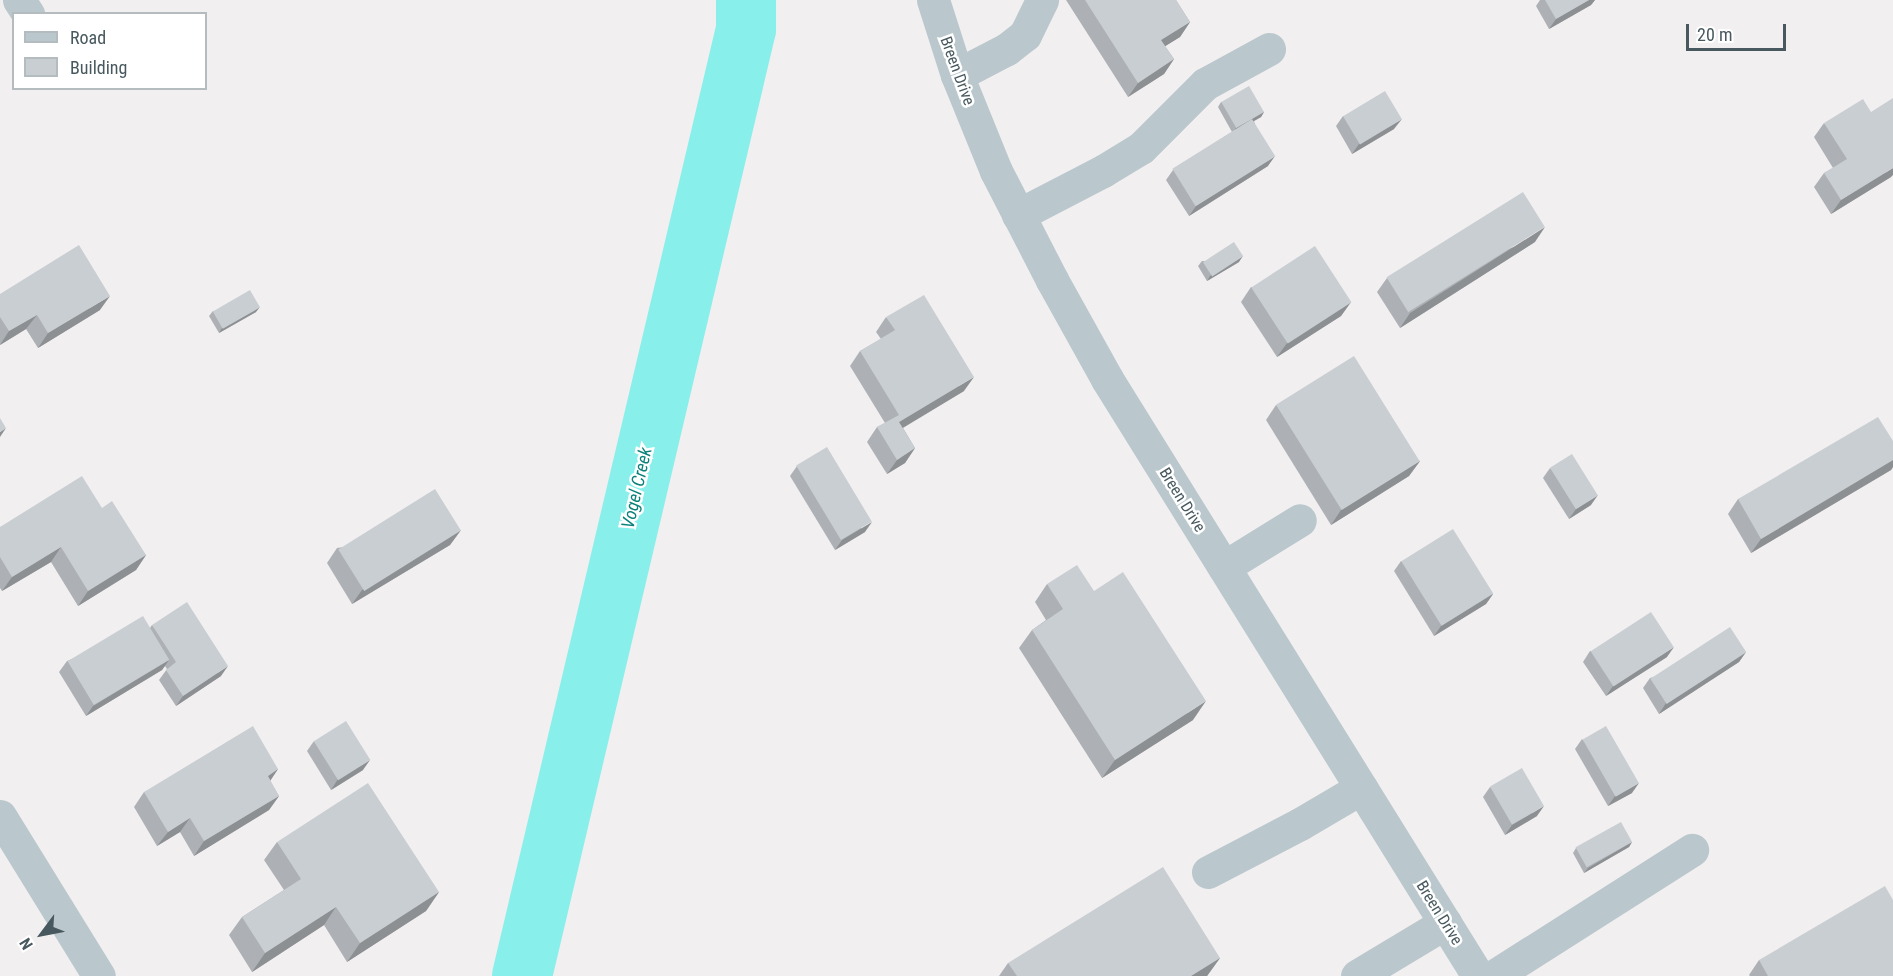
<!DOCTYPE html>
<html>
<head>
<meta charset="utf-8">
<style>
	body { margin:0 }
	#map { position:relative; width:1893px; height:976px; overflow:hidden; background:#f2eff0; font-family:"Roboto Condensed",sans-serif }
	div>[style] { position:absolute }
	.river>* { height:60px; margin:-30px; padding:0 30px; transform-origin:30px; border-radius:30px; background:#88efeb }
	.minor>* { height:33px; margin:-16.5px; padding:0 16.5px; transform-origin:16.5px; border-radius:16.5px; background:#bac8cd }
	.wall>* { inset:0; background:#adb1b5 }
	.shaded-wall>* { inset:0; background:#8d9093 }
	.building>* { inset:0; background:#c9ced2; transform-origin:0 0 }
	span { translate:-50% -50%; white-space:nowrap; text-align:center; line-height:1.15; -webkit-text-stroke:5px #fff; paint-order:stroke }
	.street-label { font-size:16px; color:#47585e }
	.water-label { font-size:18px; color:#0a807b; font-style:italic }
	.legend { position:absolute; left:12px; top:12px; width:195px; height:78px; box-sizing:border-box; background:#fff; border:2px solid #b5bcbf; margin:0; padding:8px 10px; list-style:none; font-size:18px; color:#47585e }
	.legend li { display:flex; align-items:center; gap:12px; height:30px }
	.legend b { width:30px; border:2px solid #b5bcbf }
	.north { position:absolute; left:12px; top:904px; width:60px; height:60px; -webkit-text-stroke:4px #fff; paint-order:stroke; rotate:238deg; font-size:16px; font-weight:700; line-height:24px; text-align:center; color:#47585e }
	.north::after { content:''; display:block; margin:auto; width:21px; height:27px; background:#47585e; clip-path:polygon(50% 0,100% 100%,50% 72%,0 100%) }
	.scale { position:absolute; left:1686px; top:24px; width:100px; height:27px; box-sizing:border-box; border:3px solid #47585e; border-top:0; padding-left:8px; font-size:18px; line-height:21px; white-space:nowrap; color:#47585e; -webkit-text-stroke:4px #fff; paint-order:stroke }
</style>
</head>
<body>
<div id="map">
	<div class="river">
		<i style="left:522px;top:976px;width:973px;rotate:-76.69deg"></i>
		<i style="left:746px;top:29px;width:29px;rotate:-90deg"></i>
	</div>
	<div class="minor">
		<i style="left:19px;top:0;width:17px;rotate:57deg"></i>
		<i style="left:933px;top:0;width:79px;rotate:72.3deg"></i>
		<i style="left:957px;top:75px;width:104px;rotate:67.9deg"></i>
		<i style="left:996px;top:171px;width:123px;rotate:62.8deg"></i>
		<i style="left:1052px;top:280px;width:113px;rotate:60.9deg"></i>
		<i style="left:1107px;top:379px;width:703px;rotate:58.14deg"></i>
		<i style="left:957px;top:75px;width:56px;rotate:-27.5deg"></i>
		<i style="left:1007px;top:49px;width:23px;rotate:-38deg"></i>
		<i style="left:1025px;top:35px;width:39px;rotate:-64deg"></i>
		<i style="left:1018px;top:215px;width:96px;rotate:-27.4deg"></i>
		<i style="left:1103px;top:171px;width:44px;rotate:-31.2deg"></i>
		<i style="left:1141px;top:148px;width:91px;rotate:-45deg"></i>
		<i style="left:1205px;top:84px;width:73px;rotate:-28.7deg"></i>
		<i style="left:1224px;top:567px;width:89px;rotate:-31.7deg"></i>
		<i style="left:0;top:816px;width:188px;rotate:58.3deg"></i>
		<i style="left:1208px;top:872px;width:104px;rotate:-27.6deg"></i>
		<i style="left:1300px;top:824px;width:71px;rotate:-30.5deg"></i>
		<i style="left:1357px;top:976px;width:103px;rotate:-31.1deg"></i>
		<i style="left:1494px;top:976px;width:235px;rotate:-32.5deg"></i>
	</div>
	<div class="wall">
		<i style="clip-path:polygon(1066px 0,1176px 0,1190px 22px,1180px 37px,1165px 46px,1174px 59px,1164px 74px,1128px 97px)"></i>
		<i style="clip-path:polygon(1540px 0,1595px 0,1591px 5px,1549px 29px,1536px 6px)"></i>
		<i style="clip-path:polygon(1221px 102px,1264px 112px,1261px 117px,1254px 121px,1268px 166px,1189px 216px,1166px 180px,1173px 170px,1232px 132px,1218px 107px)"></i>
		<i style="clip-path:polygon(1343px 116px,1394px 129px,1352px 154px,1336px 126px)"></i>
		<i style="clip-path:polygon(1824px 123px,1891px 177px,1831px 214px,1814px 187px,1824px 173px,1833px 168px,1814px 137px)"></i>
		<i style="clip-path:polygon(1535px 242px,1400px 328px,1377px 292px,1387px 278px)"></i>
		<i style="clip-path:polygon(1202px 261px,1239px 262px,1207px 281px,1198px 266px)"></i>
		<i style="clip-path:polygon(1251px 287px,1351px 302px,1341px 316px,1277px 357px,1241px 302px)"></i>
		<i style="clip-path:polygon(0 294px,100px 310px,38px 348px,26px 329px,0 345px)"></i>
		<i style="clip-path:polygon(213px 311px,256px 312px,219px 333px,209px 316px)"></i>
		<i style="clip-path:polygon(886px 317px,964px 391px,903px 428px,915px 448px,905px 463px,887px 474px,867px 442px,877px 427px,885px 423px,850px 366px,860px 351px,881px 339px,876px 332px)"></i>
		<i style="clip-path:polygon(1276px 405px,1420px 461px,1409px 476px,1331px 525px,1266px 420px)"></i>
		<i style="clip-path:polygon(1893px 460px,1893px 467px,1891px 470px,1751px 553px,1728px 514px,1738px 499px)"></i>
		<i style="clip-path:polygon(797px 466px,865px 532px,835px 550px,790px 476px)"></i>
		<i style="clip-path:polygon(1550px 468px,1591px 505px,1569px 519px,1543px 478px)"></i>
		<i style="clip-path:polygon(102px 508px,146px 555px,136px 570px,78px 606px,51px 562px,2px 591px,0 588px,0 527px)"></i>
		<i style="clip-path:polygon(461px 530px,450px 545px,352px 604px,327px 563px,337px 548px)"></i>
		<i style="clip-path:polygon(1401px 561px,1493px 594px,1486px 604px,1434px 636px,1394px 571px)"></i>
		<i style="clip-path:polygon(1047px 584px,1094px 591px,1193px 720px,1102px 778px,1019px 648px,1032px 630px,1046px 620px,1035px 602px)"></i>
		<i style="clip-path:polygon(152px 625px,221px 676px,176px 706px,159px 680px,167px 669px,165px 666px,162px 670px,86px 716px,59px 672px,67px 661px,150px 628px)"></i>
		<i style="clip-path:polygon(1590px 651px,1667px 657px,1606px 696px,1583px 662px)"></i>
		<i style="clip-path:polygon(1746px 652px,1739px 662px,1659px 714px,1643px 688px,1650px 678px)"></i>
		<i style="clip-path:polygon(1582px 739px,1632px 793px,1608px 806px,1575px 749px)"></i>
		<i style="clip-path:polygon(314px 741px,363px 770px,331px 790px,307px 751px)"></i>
		<i style="clip-path:polygon(278px 769px,270px 781px,279px 796px,269px 810px,194px 856px,180px 832px,157px 846px,134px 807px,144px 792px)"></i>
		<i style="clip-path:polygon(1490px 787px,1537px 816px,1505px 835px,1483px 797px)"></i>
		<i style="clip-path:polygon(277px 842px,439px 892px,426px 911px,347px 962px,324px 925px,252px 972px,229px 935px,242px 917px,284px 890px,264px 860px)"></i>
		<i style="clip-path:polygon(1632px 842px,1629px 847px,1584px 873px,1573px 853px,1576px 848px)"></i>
		<i style="clip-path:polygon(1220px 958px,1207px 976px,999px 976px,1008px 963px)"></i>
		<i style="clip-path:polygon(1759px 960px,1893px 976px,1750px 976px,1749px 975px)"></i>
	</div>
	<div class="shaded-wall">
		<i style="clip-path:polygon(1589px 0,1595px 0,1591px 5px,1549px 29px,1556px 19px)"></i>
		<i style="clip-path:polygon(1190px 22px,1180px 37px,1151px 55px,1161px 40px)"></i>
		<i style="clip-path:polygon(1174px 59px,1164px 74px,1128px 97px,1138px 83px)"></i>
		<i style="clip-path:polygon(1264px 112px,1261px 117px,1233px 133px,1236px 128px)"></i>
		<i style="clip-path:polygon(1402px 119px,1394px 129px,1352px 154px,1359px 144px)"></i>
		<i style="clip-path:polygon(1275px 156px,1268px 166px,1189px 216px,1196px 206px)"></i>
		<i style="clip-path:polygon(1893px 168px,1893px 175px,1891px 177px,1831px 214px,1841px 200px)"></i>
		<i style="clip-path:polygon(1545px 227px,1535px 242px,1400px 328px,1410px 313px)"></i>
		<i style="clip-path:polygon(1243px 256px,1239px 262px,1207px 281px,1210px 276px)"></i>
		<i style="clip-path:polygon(110px 296px,100px 310px,38px 348px,48px 333px)"></i>
		<i style="clip-path:polygon(1351px 302px,1341px 316px,1277px 357px,1287px 343px)"></i>
		<i style="clip-path:polygon(260px 307px,256px 312px,219px 333px,222px 328px)"></i>
		<i style="clip-path:polygon(37px 315px,26px 329px,0 345px,9px 331px)"></i>
		<i style="clip-path:polygon(974px 377px,964px 391px,889px 436px,899px 422px)"></i>
		<i style="clip-path:polygon(6px 428px,0 437px,0 432px)"></i>
		<i style="clip-path:polygon(915px 448px,905px 463px,887px 474px,897px 460px)"></i>
		<i style="clip-path:polygon(1893px 460px,1893px 467px,1891px 470px,1751px 553px,1761px 539px)"></i>
		<i style="clip-path:polygon(1420px 461px,1409px 476px,1331px 525px,1341px 510px)"></i>
		<i style="clip-path:polygon(1598px 495px,1591px 505px,1569px 519px,1576px 509px)"></i>
		<i style="clip-path:polygon(872px 522px,865px 532px,835px 550px,842px 540px)"></i>
		<i style="clip-path:polygon(461px 530px,450px 545px,352px 604px,362px 590px)"></i>
		<i style="clip-path:polygon(61px 547px,51px 562px,2px 591px,12px 577px)"></i>
		<i style="clip-path:polygon(146px 555px,136px 570px,78px 606px,88px 591px)"></i>
		<i style="clip-path:polygon(1493px 594px,1486px 604px,1434px 636px,1441px 626px)"></i>
		<i style="clip-path:polygon(1674px 647px,1667px 657px,1606px 696px,1613px 686px)"></i>
		<i style="clip-path:polygon(1746px 652px,1739px 662px,1659px 714px,1666px 703px)"></i>
		<i style="clip-path:polygon(169px 660px,162px 670px,86px 716px,93px 706px)"></i>
		<i style="clip-path:polygon(228px 666px,221px 676px,176px 706px,183px 696px)"></i>
		<i style="clip-path:polygon(1206px 701px,1193px 720px,1102px 778px,1115px 760px)"></i>
		<i style="clip-path:polygon(370px 760px,363px 770px,331px 790px,338px 779px)"></i>
		<i style="clip-path:polygon(278px 769px,268px 784px,268px 776px)"></i>
		<i style="clip-path:polygon(1639px 783px,1632px 793px,1608px 806px,1615px 796px)"></i>
		<i style="clip-path:polygon(279px 796px,269px 810px,194px 856px,204px 841px)"></i>
		<i style="clip-path:polygon(1544px 806px,1537px 816px,1505px 835px,1512px 825px)"></i>
		<i style="clip-path:polygon(190px 818px,180px 832px,157px 846px,168px 832px)"></i>
		<i style="clip-path:polygon(1632px 842px,1629px 847px,1584px 873px,1588px 868px)"></i>
		<i style="clip-path:polygon(439px 892px,426px 911px,347px 962px,360px 943px)"></i>
		<i style="clip-path:polygon(336px 907px,324px 925px,252px 972px,265px 953px)"></i>
		<i style="clip-path:polygon(1220px 958px,1207px 976px,1191px 976px)"></i>
	</div>
	<div class="building">
		<i style="clip-path:polygon(1085px 0,1176px 0,1190px 22px,1161px 40px,1174px 59px,1138px 83px)"></i>
		<i style="clip-path:polygon(1545px 0,1589px 0,1556px 19px)"></i>
		<i style="left:1249px;top:86px;width:30px;height:32px;rotate:60deg"></i>
		<i style="left:1385px;top:91px;width:33px;height:49px;rotate:59deg"></i>
		<i style="clip-path:polygon(1893px 98px,1893px 168px,1841px 200px,1824px 173px,1847px 159px,1824px 123px,1863px 99px,1871px 112px)"></i>
		<i style="left:1252px;top:119px;width:44px;height:94px;rotate:58deg"></i>
		<i style="left:1523px;top:192px;width:41px;height:161px;rotate:58deg"></i>
		<i style="left:1234px;top:242px;width:17px;height:37px;rotate:57deg"></i>
		<i style="clip-path:polygon(79px 245px,110px 296px,48px 333px,37px 315px,9px 331px,0 317px,0 294px)"></i>
		<i style="left:1315px;top:246px;width:67px;height:76px;rotate:57deg"></i>
		<i style="left:250px;top:290px;width:20px;height:43px;rotate:60deg"></i>
		<i style="clip-path:polygon(924px 295px,974px 377px,899px 422px,915px 448px,897px 460px,877px 427px,899px 415px,860px 351px,895px 330px,886px 317px)"></i>
		<i style="left:1354px;top:356px;width:124px;height:92px;rotate:58deg"></i>
		<i style="clip-path:polygon(1878px 417px,1893px 441px,1893px 460px,1761px 539px,1738px 499px)"></i>
		<i style="clip-path:polygon(0 418px,6px 428px,0 432px)"></i>
		<i style="left:827px;top:447px;width:87px;height:36px;rotate:59deg"></i>
		<i style="left:1572px;top:454px;width:49px;height:26px;rotate:58deg"></i>
		<i style="clip-path:polygon(82px 476px,102px 508px,112px 501px,146px 555px,88px 591px,61px 547px,12px 577px,0 557px,0 527px)"></i>
		<i style="left:435px;top:489px;width:49px;height:114px;rotate:58deg"></i>
		<i style="left:1453px;top:529px;width:76px;height:61px;rotate:58deg"></i>
		<i style="clip-path:polygon(1077px 565px,1094px 591px,1123px 572px,1206px 701px,1115px 760px,1032px 630px,1063px 609px,1047px 584px)"></i>
		<i style="clip-path:polygon(187px 602px,228px 666px,183px 696px,166px 670px,176px 662px,152px 625px)"></i>
		<i style="left:1651px;top:612px;width:42px;height:72px;rotate:57deg"></i>
		<i style="left:143px;top:616px;width:51px;height:88px;rotate:59deg"></i>
		<i style="left:1730px;top:627px;width:30px;height:95px;rotate:57deg"></i>
		<i style="left:346px;top:721px;width:46px;height:38px;rotate:58deg"></i>
		<i style="clip-path:polygon(253px 726px,278px 769px,268px 776px,279px 796px,204px 841px,190px 818px,168px 832px,144px 792px)"></i>
		<i style="left:1606px;top:726px;width:66px;height:27px;rotate:60deg"></i>
		<i style="left:1522px;top:768px;width:44px;height:37px;rotate:60deg"></i>
		<i style="clip-path:polygon(368px 783px,439px 892px,360px 943px,336px 907px,265px 953px,242px 917px,301px 879px,277px 842px)"></i>
		<i style="left:1621px;top:822px;width:23px;height:52px;rotate:61deg"></i>
		<i style="clip-path:polygon(1163px 867px,1220px 958px,1191px 976px,1017px 976px,1008px 963px)"></i>
		<i style="clip-path:polygon(1885px 886px,1893px 900px,1893px 976px,1768px 976px,1759px 960px)"></i>
	</div>
	<div class="street-label">
		<span style="left:957px;top:71px;rotate:70deg">Breen Drive</span>
		<span style="left:1182px;top:500px;rotate:58deg">Breen Drive</span>
		<span style="left:1439px;top:913px;rotate:58deg">Breen Drive</span>
	</div>
	<div class="water-label">
		<span style="left:637px;top:488px;rotate:-77deg">Vogel Creek</span>
	</div>
	<ul class="legend">
	<li><b style="height:8px;background:#bac8cd"></b>Road</li>
	<li><b style="height:16px;background:#c9ced2"></b>Building</li>
	</ul>
	<div class="north">N</div>
	<div class="scale">20 m</div>
</div>
</body>
</html>
